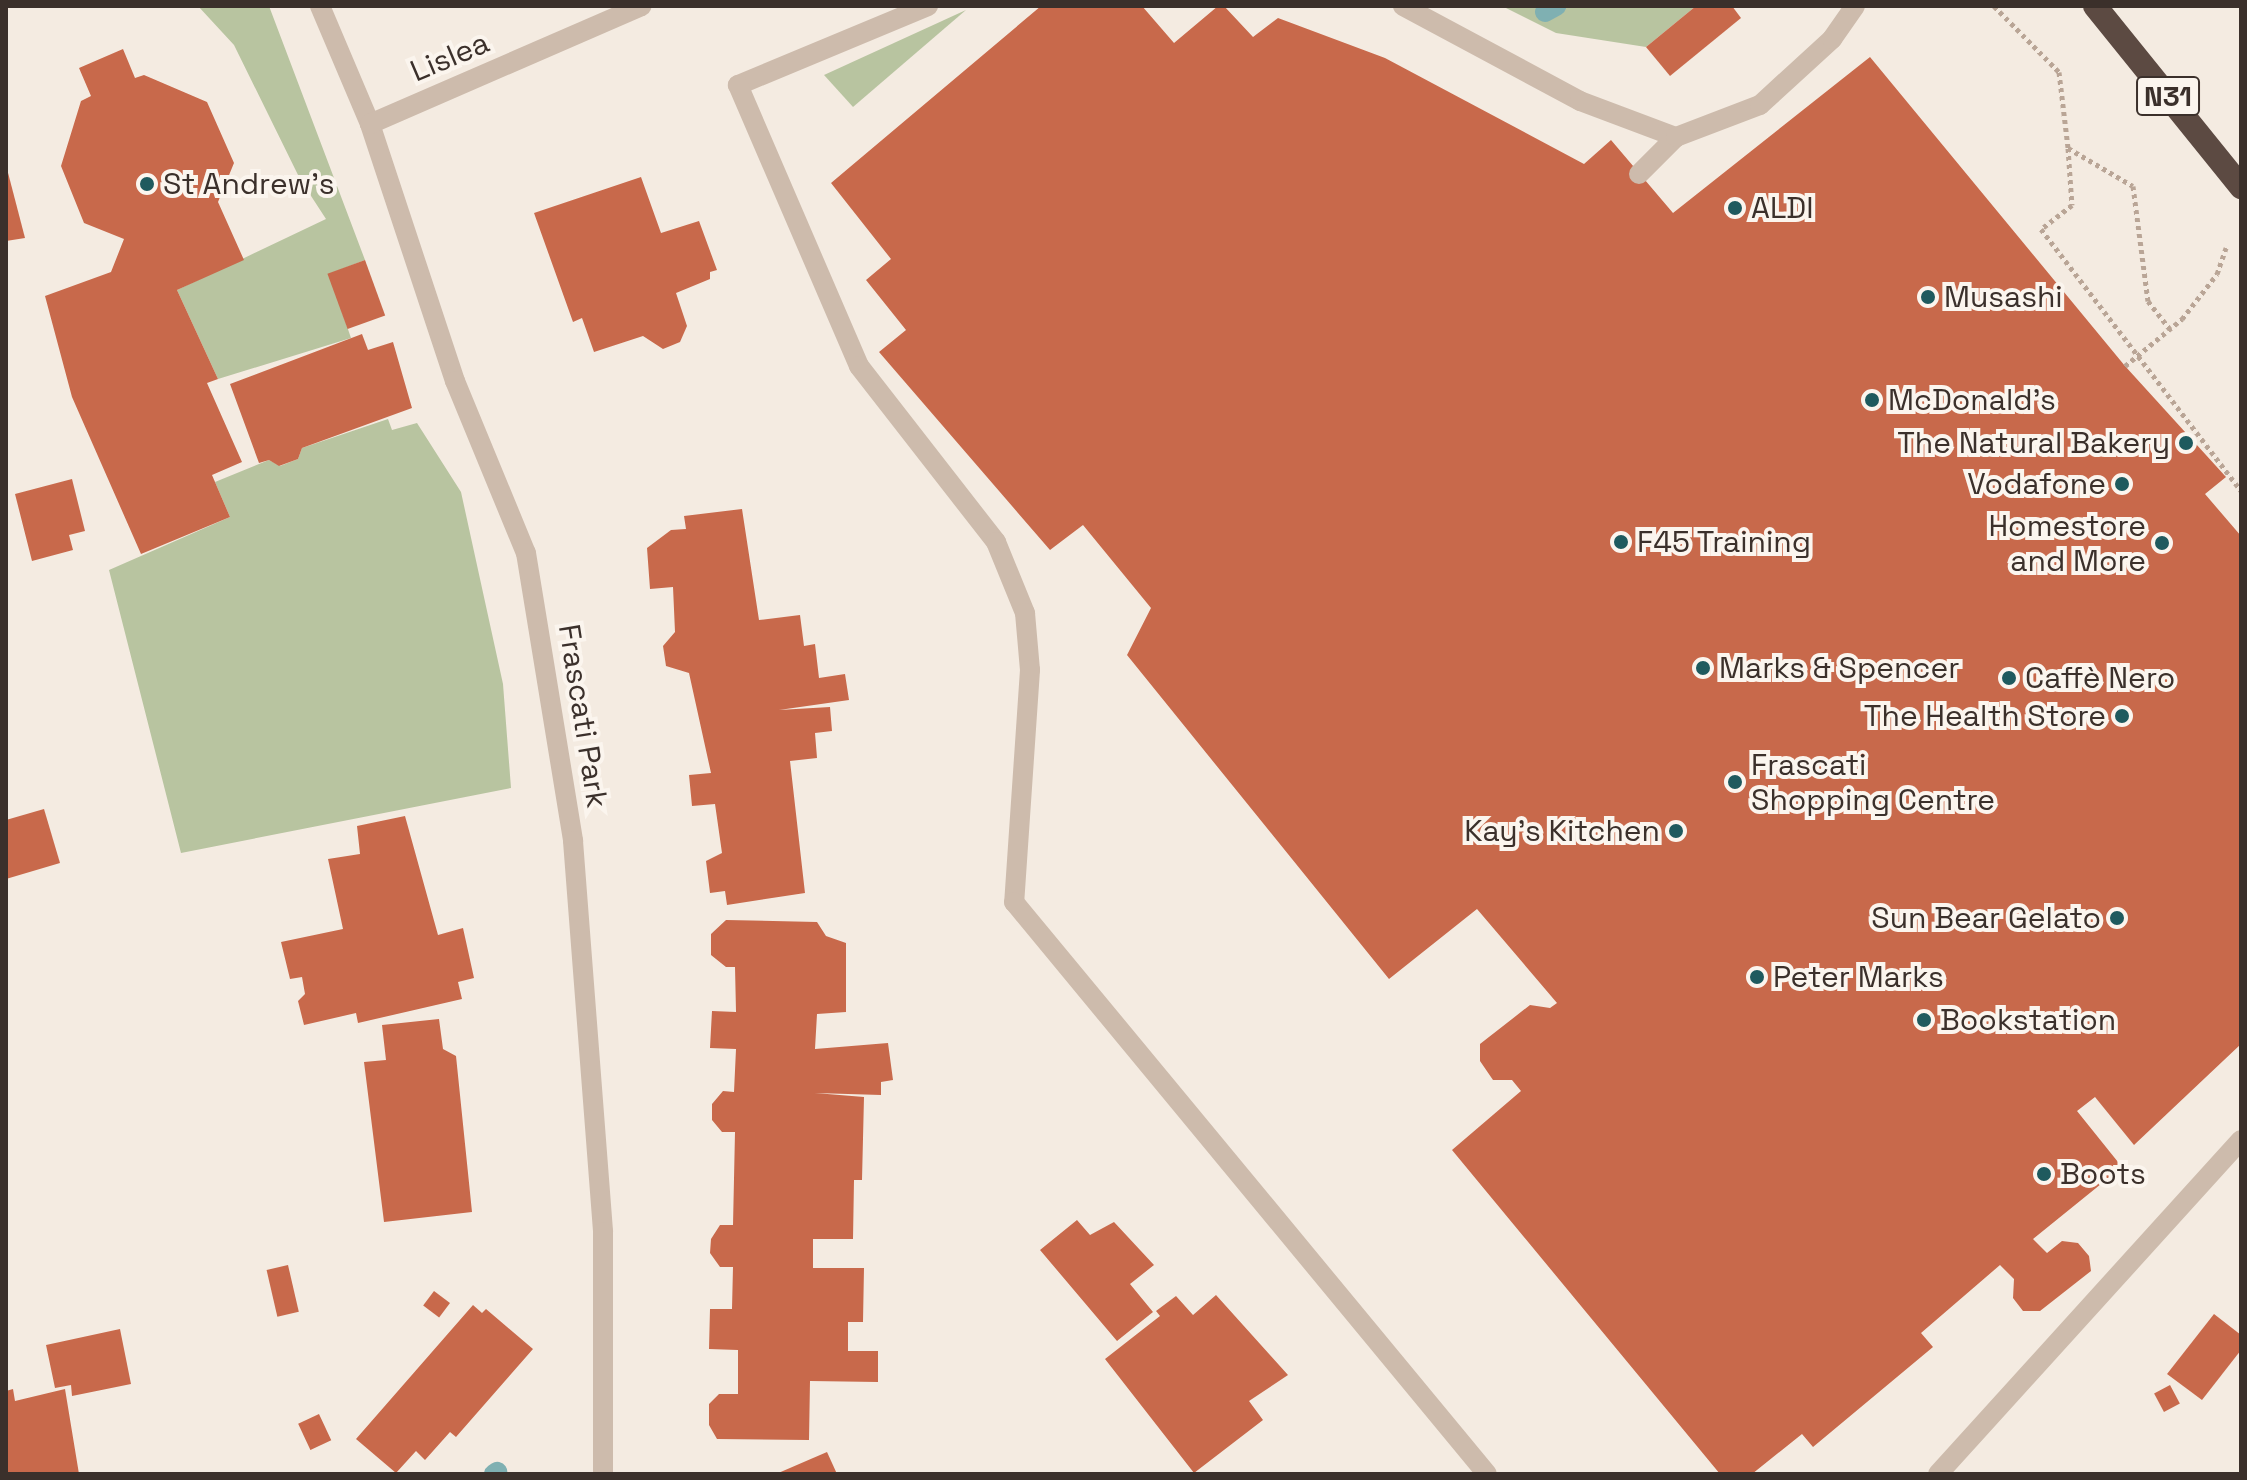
<!DOCTYPE html>
<html>
<head>
<meta charset="utf-8">
<style>
	body { margin:0 }
	#map { position:relative; width:2247px; height:1480px; overflow:hidden; background:#f4ebe1; font-family:"Space Grotesk",sans-serif }
	div>[style] { position:absolute }
	.green>* { inset:0; background:#b8c4a0 }
	.stream>* { height:20px; margin:-10px; padding:0 10px; transform-origin:10px; border-radius:10px; background:#7fb0b2 }
	.building>* { inset:0; background:#c8694b; transform-origin:0 0 }
	.path>* { height:5px; margin-top:-2.5px; transform-origin:0; background:repeating-linear-gradient(90deg,#b9a596 0 4px,transparent 0 8px) }
	.minor>* { height:20px; margin:-10px; padding:0 10px; transform-origin:10px; border-radius:10px; background:#cdbbac }
	.highway>* { height:24px; margin:-12px; padding:0 12px; transform-origin:12px; border-radius:12px; background:#5c4a42 }
	.dots>* { width:22px; height:22px; translate:-50% -50%; box-sizing:border-box; border:4px solid #fbf5ee; border-radius:50% }
	span { translate:-50% -50%; white-space:nowrap; text-align:center; line-height:1.15; -webkit-text-stroke:8px #fbf5ee; paint-order:stroke }
	.shield-label span { padding:2px 6px; background:#fbf5ee; border:2px solid; border-radius:6px; -webkit-text-stroke-width:0 }
	.shield-label { font-size:28px; color:#3b302b; font-weight:700 }
	.street-label { font-size:30px; color:#3b302b }
	.poi-label { font-size:30px; color:#3b302b }
	.left { translate:0 -50%; text-align:left }
	.right { translate:-100% -50%; text-align:right }
	.frame { position:absolute; inset:0; border:8px solid #3b302b; pointer-events:none }
</style>
</head>
<body>
<div id="map">
	<div class="green">
		<i style="clip-path:polygon(198px 6px,269px 6px,365px 260px,329px 274px,351px 338px,218px 379px,177px 290px,326px 219px,300px 179px,234px 45px)"></i>
		<i style="clip-path:polygon(1502px 6px,1696px 6px,1646px 47px,1556px 33px)"></i>
		<i style="clip-path:polygon(966px 10px,853px 107px,824px 75px)"></i>
		<i style="clip-path:polygon(388px 419px,392px 430px,417px 423px,461px 492px,503px 684px,511px 788px,181px 853px,109px 570px,230px 517px,215px 482px,269px 460px,280px 466px,298px 459px,302px 448px)"></i>
	</div>
	<div class="stream">
		<i style="left:1545px;top:12px;width:13px;rotate:-29deg"></i>
		<i style="left:494px;top:1474px;width:4px;rotate:-34deg"></i>
	</div>
	<div class="building">
		<i style="clip-path:polygon(1041px 6px,1142px 6px,1174px 43px,1218px 6px,1224px 6px,1253px 37px,1278px 18px,1385px 58px,1584px 164px,1611px 140px,1673px 213px,1870px 57px,2125px 366px,2226px 477px,2205px 494px,2241px 536px,2241px 1044px,2134px 1145px,2095px 1097px,2077px 1111px,2122px 1167px,2033px 1239px,2047px 1253px,2062px 1241px,2078px 1243px,2089px 1256px,2091px 1271px,2040px 1311px,2023px 1311px,2013px 1298px,2014px 1279px,2000px 1265px,1921px 1333px,1933px 1347px,1813px 1447px,1802px 1434px,1752px 1474px,1720px 1474px,1452px 1150px,1521px 1091px,1512px 1080px,1493px 1080px,1480px 1061px,1480px 1044px,1530px 1005px,1550px 1008px,1557px 1003px,1477px 909px,1389px 979px,1127px 655px,1151px 608px,1083px 525px,1050px 550px,879px 352px,906px 330px,866px 280px,891px 259px,831px 183px)"></i>
		<i style="clip-path:polygon(1696px 6px,1732px 6px,1741px 18px,1670px 76px,1646px 47px)"></i>
		<i style="clip-path:polygon(123px 49px,135px 78px,144px 75px,207px 102px,234px 163px,218px 202px,244px 260px,177px 290px,218px 379px,207px 383px,242px 462px,212px 475px,230px 517px,141px 554px,72px 397px,45px 296px,111px 272px,124px 239px,84px 223px,61px 166px,81px 101px,91px 96px,79px 68px)"></i>
		<i style="clip-path:polygon(6px 165px,25px 238px,6px 241px)"></i>
		<i style="clip-path:polygon(641px 177px,661px 233px,699px 221px,717px 270px,710px 272px,710px 279px,676px 293px,687px 326px,680px 342px,663px 349px,643px 336px,594px 352px,582px 318px,573px 322px,534px 213px)"></i>
		<i style="left:365px;top:260px;width:59px;height:40px;rotate:70deg"></i>
		<i style="clip-path:polygon(362px 334px,368px 350px,393px 342px,412px 408px,302px 448px,298px 459px,279px 466px,269px 460px,259px 463px,230px 384px)"></i>
		<i style="clip-path:polygon(72px 479px,85px 531px,69px 535px,73px 550px,32px 561px,15px 494px)"></i>
		<i style="clip-path:polygon(742px 509px,759px 620px,800px 615px,804px 646px,815px 644px,819px 678px,845px 674px,849px 700px,779px 710px,830px 707px,832px 731px,815px 733px,817px 758px,790px 761px,805px 893px,727px 905px,725px 891px,710px 893px,706px 861px,722px 853px,715px 804px,692px 806px,689px 775px,711px 773px,689px 673px,666px 666px,663px 646px,675px 632px,673px 587px,650px 589px,647px 548px,671px 530px,686px 529px,684px 516px)"></i>
		<i style="clip-path:polygon(44px 809px,60px 863px,6px 879px,6px 820px)"></i>
		<i style="clip-path:polygon(405px 816px,438px 935px,463px 928px,474px 978px,458px 982px,462px 999px,358px 1023px,356px 1013px,304px 1025px,298px 1001px,305px 994px,302px 977px,290px 979px,281px 942px,343px 929px,328px 859px,360px 854px,357px 826px)"></i>
		<i style="clip-path:polygon(726px 920px,817px 922px,826px 936px,846px 943px,846px 1012px,817px 1014px,815px 1049px,888px 1043px,893px 1080px,881px 1082px,881px 1095px,815px 1093px,864px 1097px,862px 1180px,854px 1180px,853px 1239px,813px 1239px,813px 1268px,864px 1268px,863px 1322px,848px 1322px,848px 1351px,878px 1351px,878px 1382px,810px 1381px,809px 1440px,717px 1439px,709px 1425px,709px 1404px,719px 1394px,738px 1394px,738px 1350px,709px 1349px,710px 1309px,732px 1309px,733px 1267px,720px 1267px,710px 1253px,711px 1239px,720px 1225px,733px 1225px,735px 1132px,722px 1132px,712px 1120px,712px 1104px,723px 1091px,734px 1092px,736px 1049px,710px 1048px,712px 1011px,736px 1012px,735px 967px,726px 967px,711px 955px,711px 934px)"></i>
		<i style="clip-path:polygon(439px 1019px,443px 1049px,456px 1056px,472px 1212px,384px 1222px,364px 1062px,386px 1060px,382px 1025px)"></i>
		<i style="clip-path:polygon(1077px 1220px,1090px 1235px,1114px 1222px,1154px 1265px,1130px 1284px,1153px 1312px,1117px 1341px,1040px 1250px)"></i>
		<i style="left:288px;top:1265px;width:48px;height:22px;rotate:77deg"></i>
		<i style="left:434px;top:1291px;width:20px;height:18px;rotate:37deg"></i>
		<i style="clip-path:polygon(1216px 1295px,1288px 1375px,1249px 1401px,1263px 1420px,1194px 1473px,1105px 1359px,1160px 1316px,1156px 1311px,1176px 1296px,1193px 1315px)"></i>
		<i style="clip-path:polygon(473px 1305px,482px 1313px,486px 1309px,533px 1349px,456px 1437px,450px 1432px,425px 1460px,416px 1451px,396px 1473px,356px 1439px)"></i>
		<i style="clip-path:polygon(2214px 1314px,2241px 1335px,2241px 1350px,2202px 1400px,2167px 1374px)"></i>
		<i style="clip-path:polygon(120px 1329px,131px 1384px,72px 1396px,71px 1385px,55px 1388px,46px 1345px)"></i>
		<i style="left:2170px;top:1385px;width:21px;height:18px;rotate:62deg"></i>
		<i style="clip-path:polygon(13px 1389px,15px 1401px,65px 1389px,79px 1474px,6px 1474px,6px 1391px)"></i>
		<i style="left:319px;top:1414px;width:29px;height:23px;rotate:65deg"></i>
		<i style="clip-path:polygon(827px 1452px,837px 1474px,776px 1474px)"></i>
	</div>
	<div class="path">
		<i style="left:1994px;top:6px;width:93px;rotate:45.4deg"></i>
		<i style="left:2059px;top:72px;width:77px;rotate:83.2deg"></i>
		<i style="left:2068px;top:148px;width:75px;rotate:30.3deg"></i>
		<i style="left:2133px;top:186px;width:116px;rotate:82.6deg"></i>
		<i style="left:2148px;top:301px;width:36px;rotate:52deg"></i>
		<i style="left:2068px;top:148px;width:57px;rotate:86deg"></i>
		<i style="left:2072px;top:205px;width:39px;rotate:142deg"></i>
		<i style="left:2041px;top:229px;width:330px;rotate:52.6deg"></i>
		<i style="left:2125px;top:366px;width:74px;rotate:-39.5deg"></i>
		<i style="left:2182px;top:319px;width:57px;rotate:-52.1deg"></i>
		<i style="left:2217px;top:274px;width:28px;rotate:-71deg"></i>
	</div>
	<div class="minor">
		<i style="left:320px;top:6px;width:128px;rotate:67deg"></i>
		<i style="left:370px;top:124px;width:271px;rotate:71.7deg"></i>
		<i style="left:455px;top:381px;width:186px;rotate:67.6deg"></i>
		<i style="left:526px;top:553px;width:292px;rotate:80.7deg"></i>
		<i style="left:573px;top:841px;width:392px;rotate:85.6deg"></i>
		<i style="left:603px;top:1232px;width:242px;rotate:90deg"></i>
		<i style="left:928px;top:6px;width:206px;rotate:157.4deg"></i>
		<i style="left:738px;top:85px;width:306px;rotate:66.7deg"></i>
		<i style="left:859px;top:366px;width:223px;rotate:52.1deg"></i>
		<i style="left:996px;top:542px;width:77px;rotate:67.8deg"></i>
		<i style="left:1025px;top:613px;width:57px;rotate:85deg"></i>
		<i style="left:1030px;top:670px;width:233px;rotate:93.9deg"></i>
		<i style="left:1014px;top:902px;width:742px;rotate:50.41deg"></i>
		<i style="left:1403px;top:6px;width:201px;rotate:28.2deg"></i>
		<i style="left:1580px;top:101px;width:103px;rotate:20.6deg"></i>
		<i style="left:370px;top:124px;width:296px;rotate:-23.5deg"></i>
		<i style="left:1639px;top:174px;width:52px;rotate:-45deg"></i>
		<i style="left:1676px;top:137px;width:90px;rotate:-20.9deg"></i>
		<i style="left:1760px;top:105px;width:98px;rotate:-42.5deg"></i>
		<i style="left:1832px;top:39px;width:40px;rotate:-55.1deg"></i>
		<i style="left:1938px;top:1474px;width:451px;rotate:-47.8deg"></i>
	</div>
	<div class="highway">
		<i style="left:2095px;top:6px;width:233px;rotate:51.1deg"></i>
	</div>
	<div class="dots">
		<i style="left:147px;top:184px;background:#1f5a5e"></i>
		<i style="left:1735px;top:208px;background:#1f5a5e"></i>
		<i style="left:1928px;top:297px;background:#1f5a5e"></i>
		<i style="left:1872px;top:400px;background:#1f5a5e"></i>
		<i style="left:2186px;top:443px;background:#1f5a5e"></i>
		<i style="left:2122px;top:484px;background:#1f5a5e"></i>
		<i style="left:1621px;top:542px;background:#1f5a5e"></i>
		<i style="left:2162px;top:543px;background:#1f5a5e"></i>
		<i style="left:1703px;top:668px;background:#1f5a5e"></i>
		<i style="left:2009px;top:678px;background:#1f5a5e"></i>
		<i style="left:2122px;top:716px;background:#1f5a5e"></i>
		<i style="left:1735px;top:782px;background:#1f5a5e"></i>
		<i style="left:1676px;top:831px;background:#1f5a5e"></i>
		<i style="left:2117px;top:918px;background:#1f5a5e"></i>
		<i style="left:1757px;top:977px;background:#1f5a5e"></i>
		<i style="left:1924px;top:1020px;background:#1f5a5e"></i>
		<i style="left:2044px;top:1174px;background:#1f5a5e"></i>
	</div>
	<div class="shield-label">
		<span style="left:2168px;top:96px">N31</span>
	</div>
	<div class="street-label">
		<span style="left:450px;top:57px;rotate:-23deg">Lislea</span>
		<span style="left:583px;top:716px;rotate:81deg">Frascati Park</span>
	</div>
	<div class="poi-label">
		<span class="left" style="left:163px;top:184px">St Andrew's</span>
		<span class="left" style="left:1751px;top:208px">ALDI</span>
		<span class="left" style="left:1944px;top:297px">Musashi</span>
		<span class="left" style="left:1888px;top:400px">McDonald's</span>
		<span class="right" style="left:2170px;top:443px">The Natural Bakery</span>
		<span class="right" style="left:2106px;top:484px">Vodafone</span>
		<span class="right" style="left:2146px;top:543px">Homestore<br>and More</span>
		<span class="left" style="left:1637px;top:542px">F45 Training</span>
		<span class="left" style="left:1719px;top:668px">Marks &amp; Spencer</span>
		<span class="left" style="left:2025px;top:678px">Caffè Nero</span>
		<span class="right" style="left:2106px;top:716px">The Health Store</span>
		<span class="left" style="left:1751px;top:782px">Frascati<br>Shopping Centre</span>
		<span class="right" style="left:1660px;top:831px">Kay's Kitchen</span>
		<span class="right" style="left:2101px;top:918px">Sun Bear Gelato</span>
		<span class="left" style="left:1773px;top:977px">Peter Marks</span>
		<span class="left" style="left:1940px;top:1020px">Bookstation</span>
		<span class="left" style="left:2060px;top:1174px">Boots</span>
	</div>
	<div class="frame"></div>
</div>
</body>
</html>
